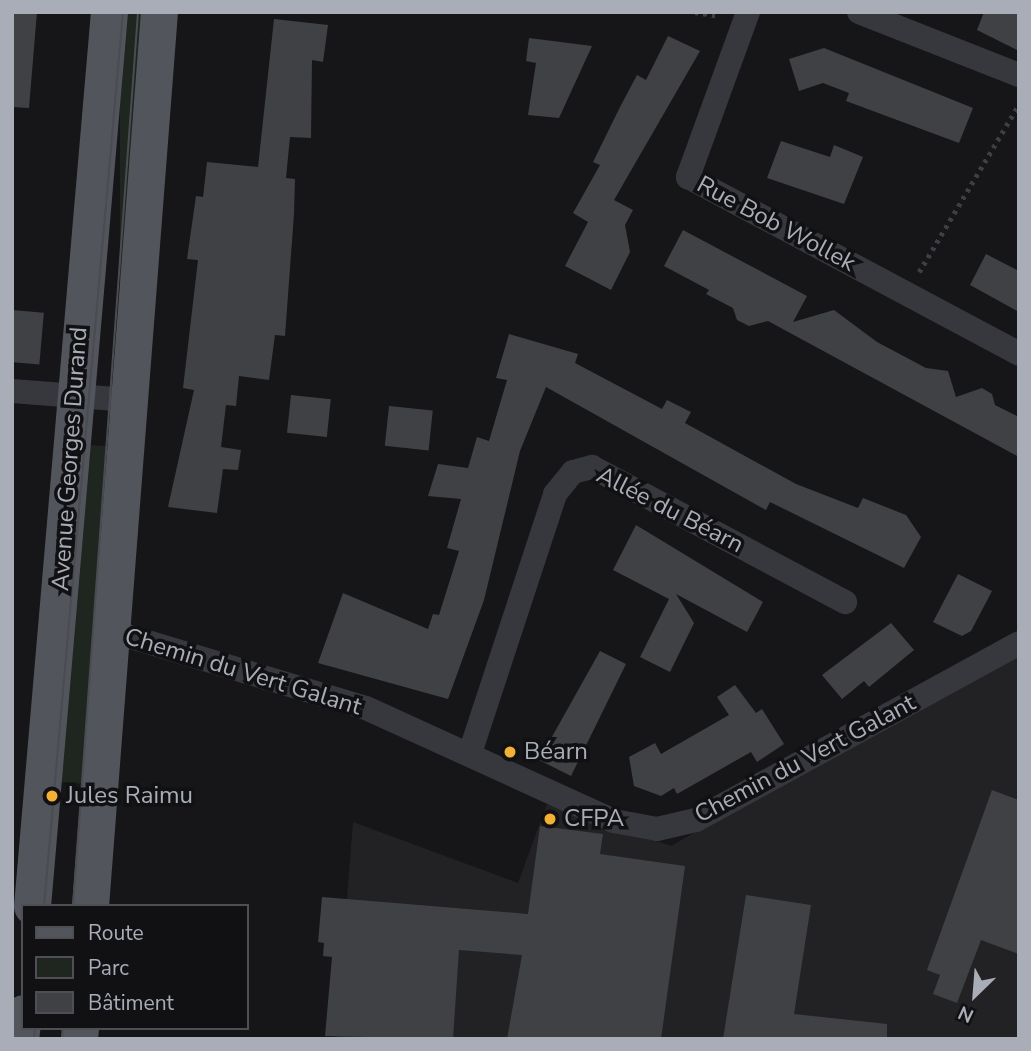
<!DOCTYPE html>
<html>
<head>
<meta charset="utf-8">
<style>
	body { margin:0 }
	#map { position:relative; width:1031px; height:1051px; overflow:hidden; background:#161618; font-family:"Nunito Sans",sans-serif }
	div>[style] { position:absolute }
	.built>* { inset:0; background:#222225 }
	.green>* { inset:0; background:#1e261f; transform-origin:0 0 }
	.building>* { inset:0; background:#404145; transform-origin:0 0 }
	.path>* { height:4.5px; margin-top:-2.25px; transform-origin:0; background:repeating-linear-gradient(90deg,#3d3f44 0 3.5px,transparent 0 8.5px) }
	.street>* { height:24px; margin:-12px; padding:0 12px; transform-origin:12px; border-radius:12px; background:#37383d }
	.primary>* { height:37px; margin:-18.5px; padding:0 18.5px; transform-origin:18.5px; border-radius:18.5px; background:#53555c }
	.tram>* { height:2px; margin:-1px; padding:0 1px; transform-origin:1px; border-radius:1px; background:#4a4c52 }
	.dots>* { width:19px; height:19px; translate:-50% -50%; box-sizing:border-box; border:4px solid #111113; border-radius:50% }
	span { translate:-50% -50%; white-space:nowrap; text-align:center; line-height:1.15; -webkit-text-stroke:7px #111113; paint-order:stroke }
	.street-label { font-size:24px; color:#a8adb8 }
	.poi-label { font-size:24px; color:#a8adb8 }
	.left { translate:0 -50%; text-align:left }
	.frame { position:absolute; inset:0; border:14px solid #a8adb8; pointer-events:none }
	.legend { position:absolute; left:21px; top:904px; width:228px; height:126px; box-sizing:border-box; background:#111113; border:2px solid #4d4f55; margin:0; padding:9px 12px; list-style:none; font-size:21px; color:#a8adb8 }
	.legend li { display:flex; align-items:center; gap:14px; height:35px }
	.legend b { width:35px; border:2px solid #4d4f55 }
	.north { position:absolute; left:940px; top:960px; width:70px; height:70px; -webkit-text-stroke:5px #111113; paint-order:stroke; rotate:205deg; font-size:19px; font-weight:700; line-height:28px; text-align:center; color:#a8adb8 }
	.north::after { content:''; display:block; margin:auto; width:24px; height:32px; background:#a8adb8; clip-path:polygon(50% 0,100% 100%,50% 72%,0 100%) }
</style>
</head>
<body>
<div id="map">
	<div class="built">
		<i style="clip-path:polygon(1019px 647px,1019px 1039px,336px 1039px,353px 822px,518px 883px,547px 804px,671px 846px)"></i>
	</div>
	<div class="green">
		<i style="left:120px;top:12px;width:21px;height:341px"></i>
		<i style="clip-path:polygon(85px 445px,106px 446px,86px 784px,49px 781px)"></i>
	</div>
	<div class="building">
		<i style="clip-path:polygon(12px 12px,37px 12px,29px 108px,12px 107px)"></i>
		<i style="clip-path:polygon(984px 12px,1019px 12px,1019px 51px,977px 30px)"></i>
		<i style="clip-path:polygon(274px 19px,328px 25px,323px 62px,312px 60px,311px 138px,290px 137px,286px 178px,295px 179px,294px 214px,285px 336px,275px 335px,269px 380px,239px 376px,236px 406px,226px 405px,221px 447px,241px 450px,238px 470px,223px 469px,217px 513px,168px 507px,194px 390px,183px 388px,198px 260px,187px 259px,196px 196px,203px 197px,207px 162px,258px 167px)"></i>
		<i style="clip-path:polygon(668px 36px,700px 51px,614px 200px,633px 210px,625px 225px,630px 252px,611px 290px,565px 266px,588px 222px,573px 213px,600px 165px,593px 162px,620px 107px,637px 75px,646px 80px)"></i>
		<i style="clip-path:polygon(529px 38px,592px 46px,559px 118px,528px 115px,536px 63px,526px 61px)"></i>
		<i style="clip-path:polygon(824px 48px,973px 108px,959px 143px,846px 101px,849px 93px,823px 83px,799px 91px,789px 59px)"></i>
		<i style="clip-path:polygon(781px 141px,830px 157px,834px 145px,863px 157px,844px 204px,767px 178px)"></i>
		<i style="clip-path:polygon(683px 230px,807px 296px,793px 322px,834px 310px,877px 342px,926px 368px,948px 371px,956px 397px,982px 388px,992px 394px,995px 405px,1019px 417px,1019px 457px,768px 321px,749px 326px,737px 320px,733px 308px,706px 294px,709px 290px,664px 266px)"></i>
		<i style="clip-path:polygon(986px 254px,1019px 271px,1019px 312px,970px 285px)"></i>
		<i style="left:12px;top:310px;width:32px;height:52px;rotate:5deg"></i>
		<i style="clip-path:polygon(509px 334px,578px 354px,575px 363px,662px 409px,667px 400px,691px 412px,685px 423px,796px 484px,858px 508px,863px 498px,906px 515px,921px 537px,904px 568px,770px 502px,766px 510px,546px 387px,520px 451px,484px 600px,448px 699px,318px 663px,343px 593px,428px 629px,433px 614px,439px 615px,459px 551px,447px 548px,461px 499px,428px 496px,438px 464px,468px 468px,477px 437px,489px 441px,507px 380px,496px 378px)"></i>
		<i style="left:291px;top:395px;width:40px;height:38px;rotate:6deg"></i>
		<i style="left:389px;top:406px;width:44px;height:40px;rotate:6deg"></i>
		<i style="clip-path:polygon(636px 525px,763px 602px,747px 632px,676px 594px,694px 623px,670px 672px,640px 657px,669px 599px,613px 570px)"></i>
		<i style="clip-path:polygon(958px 574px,992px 591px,971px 631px,962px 636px,933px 622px)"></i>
		<i style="clip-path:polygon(891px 623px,914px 650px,869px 687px,864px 681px,842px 699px,822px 675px)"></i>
		<i style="clip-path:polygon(600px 651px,626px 664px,571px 776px,539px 760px)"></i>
		<i style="clip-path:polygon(735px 685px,756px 713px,762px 709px,784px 744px,757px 762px,751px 752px,677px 794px,674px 788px,661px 796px,634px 786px,629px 757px,655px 743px,661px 754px,729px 715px,717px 697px)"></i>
		<i style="clip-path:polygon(992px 790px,1019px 800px,1019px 954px,981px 940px,957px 1003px,933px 994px,940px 975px,927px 970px)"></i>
		<i style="clip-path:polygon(540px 826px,603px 834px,600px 854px,685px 866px,661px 1039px,507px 1039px,522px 955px,459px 950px,453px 1039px,325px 1036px,332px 957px,323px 956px,324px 943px,318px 942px,322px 897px,528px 914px)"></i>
		<i style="clip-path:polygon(746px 895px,811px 905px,794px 1014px,887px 1024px,887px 1039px,723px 1039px)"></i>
	</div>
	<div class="path">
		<i style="left:695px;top:12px;width:25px;rotate:9deg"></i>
		<i style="left:919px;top:272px;width:196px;rotate:-59.2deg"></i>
	</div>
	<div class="street">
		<i style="left:748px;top:12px;width:176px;rotate:110deg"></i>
		<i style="left:688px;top:177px;width:375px;rotate:28.1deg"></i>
		<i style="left:859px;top:12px;width:172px;rotate:21.5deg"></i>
		<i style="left:12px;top:391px;width:117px;rotate:4.4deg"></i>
		<i style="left:111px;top:631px;width:266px;rotate:16.8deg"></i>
		<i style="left:366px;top:708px;width:273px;rotate:24.5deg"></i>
		<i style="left:614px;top:821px;width:44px;rotate:10.5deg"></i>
		<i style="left:657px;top:829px;width:40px;rotate:-13deg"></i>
		<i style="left:696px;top:820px;width:368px;rotate:-28.7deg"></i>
		<i style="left:470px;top:753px;width:273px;rotate:-71.8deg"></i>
		<i style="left:555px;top:494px;width:28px;rotate:-51deg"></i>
		<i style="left:573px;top:472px;width:20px;rotate:-15deg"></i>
		<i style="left:592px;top:467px;width:287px;rotate:28.1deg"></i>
	</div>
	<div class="primary">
		<i style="left:32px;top:906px;width:897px;rotate:-85.08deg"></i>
		<i style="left:90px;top:906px;width:897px;rotate:-85.59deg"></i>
		<i style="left:20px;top:1039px;width:26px;rotate:-83deg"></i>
		<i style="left:79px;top:1039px;width:11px;rotate:-85deg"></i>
	</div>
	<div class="tram">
		<i style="left:44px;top:906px;width:897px;rotate:-84.95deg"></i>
		<i style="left:73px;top:906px;width:896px;rotate:-85.84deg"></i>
		<i style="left:34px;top:1039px;width:11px;rotate:-85deg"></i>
		<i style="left:62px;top:1039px;width:11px;rotate:-85deg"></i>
	</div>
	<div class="dots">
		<i style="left:510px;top:752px;background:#f2b134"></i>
		<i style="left:52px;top:796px;background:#f2b134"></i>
		<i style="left:550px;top:819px;background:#f2b134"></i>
	</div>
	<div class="street-label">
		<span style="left:776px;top:224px;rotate:28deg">Rue Bob Wollek</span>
		<span style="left:70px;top:459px;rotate:-86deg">Avenue Georges Durand</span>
		<span style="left:670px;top:510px;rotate:27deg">Allée du Béarn</span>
		<span style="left:243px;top:672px;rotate:17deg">Chemin du Vert Galant</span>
		<span style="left:805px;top:759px;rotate:-28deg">Chemin du Vert Galant</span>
	</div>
	<div class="poi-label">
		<span class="left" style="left:524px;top:752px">Béarn</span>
		<span class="left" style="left:66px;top:796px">Jules Raimu</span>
		<span class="left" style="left:564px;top:819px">CFPA</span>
	</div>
	<div class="frame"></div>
	<ul class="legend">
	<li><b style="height:9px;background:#53555c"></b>Route</li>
	<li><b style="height:19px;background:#1e261f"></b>Parc</li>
	<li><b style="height:19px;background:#404145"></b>Bâtiment</li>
	</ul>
	<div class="north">N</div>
</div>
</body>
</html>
